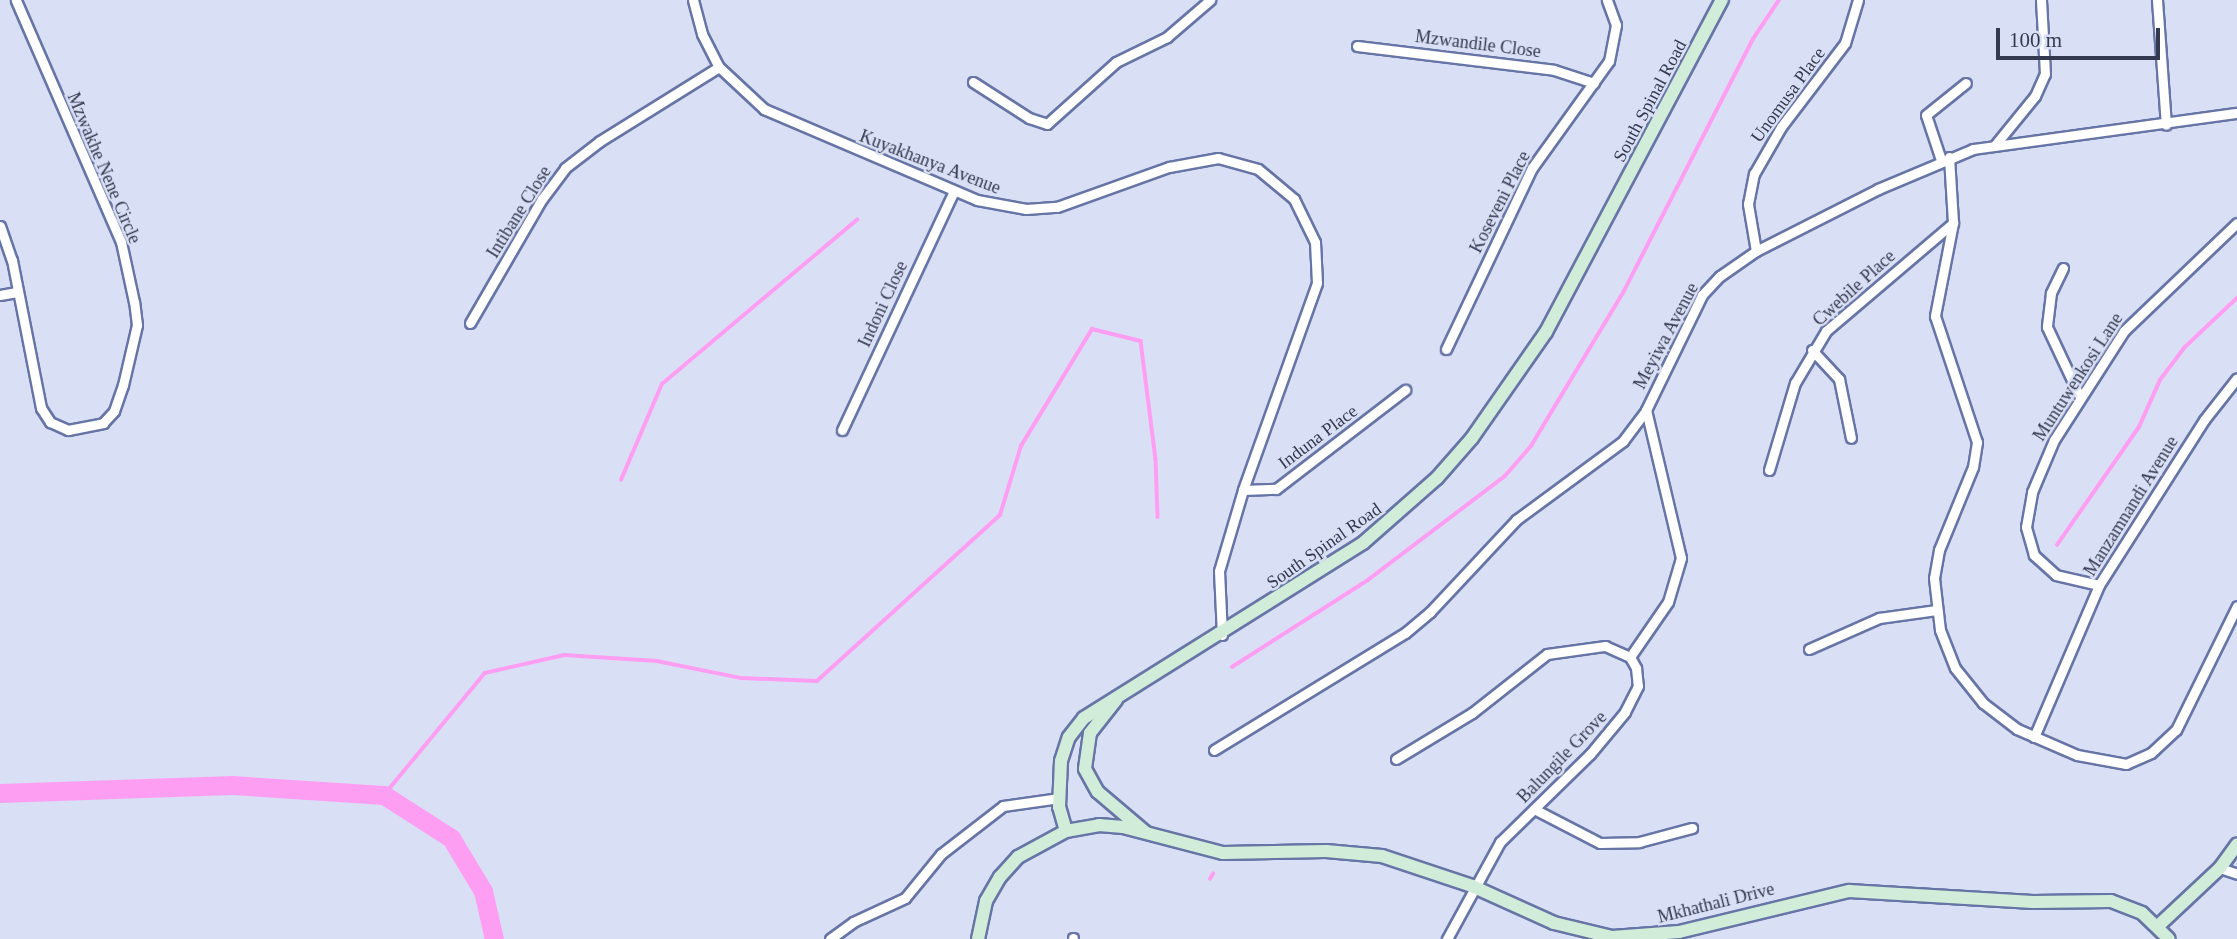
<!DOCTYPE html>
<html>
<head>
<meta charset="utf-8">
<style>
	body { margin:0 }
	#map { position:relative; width:2237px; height:939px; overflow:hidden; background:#d9e0f6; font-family:"Times New Roman",serif }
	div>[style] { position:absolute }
	.stream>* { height:3.5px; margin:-1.75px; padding:0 1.75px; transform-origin:1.75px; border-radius:1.75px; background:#fe9ef2 }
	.river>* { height:19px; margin:-9.5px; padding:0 9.5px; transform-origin:9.5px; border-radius:9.5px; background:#fe9ef2 }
	.roads { filter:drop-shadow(2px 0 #6775a6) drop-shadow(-2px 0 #6775a6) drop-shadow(0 2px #6775a6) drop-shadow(0 -2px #6775a6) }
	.street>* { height:9px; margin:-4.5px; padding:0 4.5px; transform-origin:4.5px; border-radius:4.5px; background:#fff }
	.secondary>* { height:12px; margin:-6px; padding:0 6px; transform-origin:6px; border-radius:6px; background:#d1edd9 }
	span { translate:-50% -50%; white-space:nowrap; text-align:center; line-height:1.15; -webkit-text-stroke:5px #d9e0f6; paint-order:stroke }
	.street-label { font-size:18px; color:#33394f }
	.scale { position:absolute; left:1996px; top:28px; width:164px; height:32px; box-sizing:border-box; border:4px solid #33394f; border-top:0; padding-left:9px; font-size:21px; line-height:24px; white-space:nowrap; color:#33394f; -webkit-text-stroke:5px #d9e0f6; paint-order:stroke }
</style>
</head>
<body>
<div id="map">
	<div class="stream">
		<i style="left:621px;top:480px;width:104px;rotate:-66.9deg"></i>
		<i style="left:662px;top:384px;width:255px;rotate:-40.1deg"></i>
		<i style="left:2057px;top:545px;width:144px;rotate:-55.2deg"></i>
		<i style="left:2139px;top:427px;width:51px;rotate:-65.9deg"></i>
		<i style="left:2160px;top:380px;width:41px;rotate:-52.9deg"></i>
		<i style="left:2185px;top:347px;width:71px;rotate:-43.3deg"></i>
		<i style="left:1232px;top:667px;width:161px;rotate:-32.6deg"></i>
		<i style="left:1368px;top:580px;width:172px;rotate:-37.2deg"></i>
		<i style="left:1505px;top:476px;width:40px;rotate:-49deg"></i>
		<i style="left:1531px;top:446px;width:181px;rotate:-59deg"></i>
		<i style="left:1624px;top:291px;width:283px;rotate:-62.9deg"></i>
		<i style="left:1753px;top:39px;width:47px;rotate:-56.3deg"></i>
		<i style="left:384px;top:795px;width:158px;rotate:-50.4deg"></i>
		<i style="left:485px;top:673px;width:81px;rotate:-12.8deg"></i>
		<i style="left:564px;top:655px;width:93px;rotate:3.7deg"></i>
		<i style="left:657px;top:661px;width:86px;rotate:11.4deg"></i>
		<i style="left:741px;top:678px;width:76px;rotate:2.3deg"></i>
		<i style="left:817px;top:681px;width:247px;rotate:-42.2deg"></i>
		<i style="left:1000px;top:515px;width:72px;rotate:-73.1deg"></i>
		<i style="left:1021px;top:446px;width:137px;rotate:-58.7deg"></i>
		<i style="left:1092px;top:329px;width:50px;rotate:13.8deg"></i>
		<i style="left:1141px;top:341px;width:119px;rotate:82.8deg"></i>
		<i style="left:1156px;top:459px;width:58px;rotate:88deg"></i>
		<i style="left:1210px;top:879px;width:6px;rotate:-59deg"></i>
	</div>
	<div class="river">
		<i style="left:0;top:793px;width:232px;rotate:-2deg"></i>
		<i style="left:232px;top:785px;width:152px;rotate:3.8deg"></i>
		<i style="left:384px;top:795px;width:80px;rotate:32.7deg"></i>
		<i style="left:451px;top:838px;width:62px;rotate:58.9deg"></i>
		<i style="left:483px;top:891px;width:49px;rotate:77.1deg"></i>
	</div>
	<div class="roads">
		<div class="street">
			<i style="left:693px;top:0;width:35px;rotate:75deg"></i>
			<i style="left:702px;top:34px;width:37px;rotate:63deg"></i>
			<i style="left:719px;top:67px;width:62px;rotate:43deg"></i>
			<i style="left:764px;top:109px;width:232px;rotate:23.1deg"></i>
			<i style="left:977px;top:200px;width:50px;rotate:10.4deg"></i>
			<i style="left:1026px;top:209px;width:31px;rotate:-4deg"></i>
			<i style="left:1057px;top:207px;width:119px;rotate:-19.7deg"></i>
			<i style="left:1169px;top:167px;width:50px;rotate:-10.4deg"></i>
			<i style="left:1218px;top:158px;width:41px;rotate:15.4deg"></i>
			<i style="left:1258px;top:169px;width:47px;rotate:39.8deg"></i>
			<i style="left:1294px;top:199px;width:48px;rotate:64deg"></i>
			<i style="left:1315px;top:242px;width:41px;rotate:87.2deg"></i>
			<i style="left:1317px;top:283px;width:220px;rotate:109.7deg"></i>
			<i style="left:1243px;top:490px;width:84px;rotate:106.5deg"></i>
			<i style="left:1219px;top:571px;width:64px;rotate:87.3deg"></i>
			<i style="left:2157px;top:0;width:125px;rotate:85.9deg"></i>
			<i style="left:1357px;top:46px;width:198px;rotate:6.9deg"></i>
			<i style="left:1554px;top:70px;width:42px;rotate:18deg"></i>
			<i style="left:973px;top:82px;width:67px;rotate:32.7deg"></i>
			<i style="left:1029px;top:118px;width:19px;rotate:18deg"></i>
			<i style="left:1047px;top:124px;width:93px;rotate:-41.9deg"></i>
			<i style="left:1116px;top:62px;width:57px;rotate:-26.1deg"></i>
			<i style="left:1167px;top:37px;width:57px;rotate:-40.7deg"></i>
			<i style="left:1995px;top:145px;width:63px;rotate:-50.8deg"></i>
			<i style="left:2035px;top:96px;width:24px;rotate:-66deg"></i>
			<i style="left:2045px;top:74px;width:74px;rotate:-93.1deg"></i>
			<i style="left:1949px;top:157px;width:66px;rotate:86.5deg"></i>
			<i style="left:1953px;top:223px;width:95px;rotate:101deg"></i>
			<i style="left:1935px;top:316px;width:133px;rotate:71.6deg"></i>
			<i style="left:1977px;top:442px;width:25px;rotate:99deg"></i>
			<i style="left:1973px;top:467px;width:90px;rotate:112.3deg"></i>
			<i style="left:1939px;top:550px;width:28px;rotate:100deg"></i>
			<i style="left:1934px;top:578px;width:52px;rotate:83.4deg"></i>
			<i style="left:1940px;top:630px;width:41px;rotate:68.5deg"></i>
			<i style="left:1955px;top:668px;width:45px;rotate:51.3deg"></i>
			<i style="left:1983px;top:703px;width:43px;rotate:37.4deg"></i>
			<i style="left:2017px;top:729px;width:65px;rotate:23.4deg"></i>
			<i style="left:2077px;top:755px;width:50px;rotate:10.4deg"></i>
			<i style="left:2126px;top:764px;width:27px;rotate:-24deg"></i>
			<i style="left:2151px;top:753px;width:34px;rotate:-43deg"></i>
			<i style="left:2176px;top:730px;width:138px;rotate:-63.8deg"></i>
			<i style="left:1941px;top:160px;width:47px;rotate:-108.4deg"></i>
			<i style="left:1926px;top:115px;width:51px;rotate:-38.7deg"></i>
			<i style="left:0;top:226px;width:36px;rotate:71deg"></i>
			<i style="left:12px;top:260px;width:151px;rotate:78.9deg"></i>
			<i style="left:41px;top:408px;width:17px;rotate:57deg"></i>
			<i style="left:50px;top:422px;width:20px;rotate:24deg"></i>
			<i style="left:68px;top:430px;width:36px;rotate:-11deg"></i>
			<i style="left:103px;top:423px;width:16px;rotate:-47deg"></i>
			<i style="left:114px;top:411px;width:28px;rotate:-71deg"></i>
			<i style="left:123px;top:385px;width:62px;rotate:-76.9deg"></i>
			<i style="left:137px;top:325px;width:23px;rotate:-97deg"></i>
			<i style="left:134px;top:302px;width:61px;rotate:-102.2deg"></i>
			<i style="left:121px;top:242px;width:264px;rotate:-113.5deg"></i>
			<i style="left:1756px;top:251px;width:48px;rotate:-99.7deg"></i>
			<i style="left:1748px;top:204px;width:31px;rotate:-79deg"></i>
			<i style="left:1754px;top:174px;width:54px;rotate:-60.1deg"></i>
			<i style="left:1781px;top:127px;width:106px;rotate:-52.7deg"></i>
			<i style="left:1845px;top:43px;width:45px;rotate:-73.2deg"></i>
			<i style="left:2063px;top:268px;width:28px;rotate:116deg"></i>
			<i style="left:2051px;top:293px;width:34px;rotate:97deg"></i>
			<i style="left:2047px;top:327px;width:77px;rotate:64.8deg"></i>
			<i style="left:0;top:295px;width:17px;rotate:-10deg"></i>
			<i style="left:470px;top:323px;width:143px;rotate:-59.9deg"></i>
			<i style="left:542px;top:199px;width:39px;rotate:-53deg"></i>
			<i style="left:565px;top:168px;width:44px;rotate:-37.6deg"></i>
			<i style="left:600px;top:141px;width:140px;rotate:-31.9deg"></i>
			<i style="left:1446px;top:349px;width:200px;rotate:-64.6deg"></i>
			<i style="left:1532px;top:168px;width:132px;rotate:-54.3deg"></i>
			<i style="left:1609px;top:61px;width:37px;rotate:-79deg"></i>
			<i style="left:1616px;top:25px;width:27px;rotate:-110deg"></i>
			<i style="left:1812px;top:350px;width:40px;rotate:47deg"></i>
			<i style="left:1839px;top:379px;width:60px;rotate:78.5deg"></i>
			<i style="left:842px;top:430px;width:264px;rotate:-64.9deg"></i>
			<i style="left:1769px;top:470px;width:91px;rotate:-73.4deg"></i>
			<i style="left:1795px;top:383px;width:61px;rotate:-59.2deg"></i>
			<i style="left:1826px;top:331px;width:167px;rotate:-40.4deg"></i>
			<i style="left:1243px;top:490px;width:33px;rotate:-2deg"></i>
			<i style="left:1276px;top:489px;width:163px;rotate:-37.5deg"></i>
			<i style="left:2099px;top:585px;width:44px;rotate:-166.9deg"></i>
			<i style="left:2056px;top:575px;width:30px;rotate:-138deg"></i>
			<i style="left:2034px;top:555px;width:29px;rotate:-106deg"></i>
			<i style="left:2026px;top:527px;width:36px;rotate:-80deg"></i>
			<i style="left:2032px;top:492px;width:56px;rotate:-67.1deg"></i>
			<i style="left:2054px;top:440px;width:130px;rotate:-57.3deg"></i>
			<i style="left:2124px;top:331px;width:156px;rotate:-43.7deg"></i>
			<i style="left:1809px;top:649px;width:77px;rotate:-23.9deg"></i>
			<i style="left:1879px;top:618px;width:58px;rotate:-8deg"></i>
			<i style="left:1630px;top:657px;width:67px;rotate:-55.4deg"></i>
			<i style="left:1668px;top:602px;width:46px;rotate:-73.5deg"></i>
			<i style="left:1681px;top:558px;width:152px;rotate:-103.3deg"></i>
			<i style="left:2034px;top:737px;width:165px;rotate:-66.8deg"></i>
			<i style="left:2099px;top:585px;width:196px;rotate:-57.5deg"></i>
			<i style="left:2204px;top:420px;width:53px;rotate:-51.8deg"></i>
			<i style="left:1214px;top:750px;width:224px;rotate:-31.5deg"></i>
			<i style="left:1405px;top:633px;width:33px;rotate:-40deg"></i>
			<i style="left:1430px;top:612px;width:126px;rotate:-46.9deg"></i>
			<i style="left:1516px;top:520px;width:133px;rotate:-36.4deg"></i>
			<i style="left:1623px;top:441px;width:39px;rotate:-53deg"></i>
			<i style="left:1646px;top:410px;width:128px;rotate:-64deg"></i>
			<i style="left:1702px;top:295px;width:26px;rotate:-47deg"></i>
			<i style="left:1720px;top:276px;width:44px;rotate:-34.8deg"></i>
			<i style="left:1756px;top:251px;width:137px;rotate:-26.9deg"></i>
			<i style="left:1878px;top:189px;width:103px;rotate:-22.8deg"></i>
			<i style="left:1973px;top:149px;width:266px;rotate:-7.8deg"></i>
			<i style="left:1396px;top:759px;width:89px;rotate:-31.2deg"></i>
			<i style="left:1472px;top:713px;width:95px;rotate:-38.2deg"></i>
			<i style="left:1547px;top:654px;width:59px;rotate:-7.9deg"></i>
			<i style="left:1605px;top:646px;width:27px;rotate:24deg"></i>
			<i style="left:1630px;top:657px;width:13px;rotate:61deg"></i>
			<i style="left:1636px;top:668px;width:18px;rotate:84deg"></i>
			<i style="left:1638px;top:686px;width:29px;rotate:117deg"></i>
			<i style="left:1625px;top:712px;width:55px;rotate:129.8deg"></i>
			<i style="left:1590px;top:754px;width:126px;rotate:135.6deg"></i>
			<i style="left:1500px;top:842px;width:111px;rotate:118.7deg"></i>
			<i style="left:1534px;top:809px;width:74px;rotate:27.3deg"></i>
			<i style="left:1600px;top:843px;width:39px;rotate:-1deg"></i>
			<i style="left:1639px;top:842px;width:55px;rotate:-14.8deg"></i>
			<i style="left:2220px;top:868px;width:18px;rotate:19deg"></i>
			<i style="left:1073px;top:938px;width:1px;rotate:90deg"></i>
			<i style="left:830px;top:939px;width:29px;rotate:-36deg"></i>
			<i style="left:853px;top:922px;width:57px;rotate:-24.8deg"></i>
			<i style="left:905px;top:898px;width:57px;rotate:-50.7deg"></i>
			<i style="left:941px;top:854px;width:78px;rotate:-37.7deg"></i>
			<i style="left:1003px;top:806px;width:57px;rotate:-8.1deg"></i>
		</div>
		<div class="secondary">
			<i style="left:1116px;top:700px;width:42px;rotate:128.2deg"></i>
			<i style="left:1090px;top:733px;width:36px;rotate:98deg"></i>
			<i style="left:1085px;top:769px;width:26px;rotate:61deg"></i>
			<i style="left:1098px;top:792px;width:62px;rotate:40.4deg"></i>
			<i style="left:1066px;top:831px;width:34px;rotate:-10deg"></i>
			<i style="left:1099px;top:825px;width:24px;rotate:5deg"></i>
			<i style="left:1123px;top:827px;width:103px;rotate:14.6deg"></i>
			<i style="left:1223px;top:853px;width:103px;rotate:-1.1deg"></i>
			<i style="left:1326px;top:851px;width:56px;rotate:5.1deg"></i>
			<i style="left:1382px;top:856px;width:95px;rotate:18.4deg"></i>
			<i style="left:1472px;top:886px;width:90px;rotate:24.3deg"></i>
			<i style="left:1554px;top:923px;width:60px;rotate:13.6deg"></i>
			<i style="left:1612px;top:937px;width:67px;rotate:-4.3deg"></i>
			<i style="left:1679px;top:932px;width:175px;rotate:-13.6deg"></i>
			<i style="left:1849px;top:891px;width:184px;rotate:3.4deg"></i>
			<i style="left:2033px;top:902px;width:78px;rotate:-0.7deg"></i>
			<i style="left:2111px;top:901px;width:33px;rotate:21deg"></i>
			<i style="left:2142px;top:913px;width:37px;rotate:44deg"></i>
			<i style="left:2158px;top:926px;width:85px;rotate:-43.1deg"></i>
			<i style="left:2220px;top:868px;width:29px;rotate:-54deg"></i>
			<i style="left:978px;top:939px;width:39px;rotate:-78deg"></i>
			<i style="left:986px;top:901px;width:28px;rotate:-60deg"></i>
			<i style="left:1000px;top:877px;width:27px;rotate:-48deg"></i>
			<i style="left:1018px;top:857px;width:55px;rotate:-28.4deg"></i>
			<i style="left:1066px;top:831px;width:25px;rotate:-106deg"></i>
			<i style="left:1059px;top:807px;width:46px;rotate:-87.5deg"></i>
			<i style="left:1061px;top:761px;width:25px;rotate:-72deg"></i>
			<i style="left:1069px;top:737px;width:24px;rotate:-52deg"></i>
			<i style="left:1084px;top:718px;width:329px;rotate:-32.1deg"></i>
			<i style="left:1363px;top:543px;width:98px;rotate:-41.3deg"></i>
			<i style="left:1437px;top:478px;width:53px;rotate:-48.8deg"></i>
			<i style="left:1472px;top:438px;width:129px;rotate:-55.1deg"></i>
			<i style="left:1546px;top:332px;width:376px;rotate:-62.1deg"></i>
		</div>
	</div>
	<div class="street-label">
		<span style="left:1478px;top:44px;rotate:7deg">Mzwandile Close</span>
		<span style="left:1788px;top:95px;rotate:-54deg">Unomusa Place</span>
		<span style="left:1650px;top:101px;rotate:-62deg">South Spinal Road</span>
		<span style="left:930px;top:162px;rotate:21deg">Kuyakhanya Avenue</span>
		<span style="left:104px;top:168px;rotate:67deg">Mzwakhe Nene Circle</span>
		<span style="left:1500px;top:202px;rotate:-63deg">Koseveni Place</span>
		<span style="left:519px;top:212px;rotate:-58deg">Intibane Close</span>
		<span style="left:1854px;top:288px;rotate:-42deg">Cwebile Place</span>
		<span style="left:883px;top:304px;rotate:-65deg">Indoni Close</span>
		<span style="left:1666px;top:336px;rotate:-62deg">Meyiwa Avenue</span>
		<span style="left:2078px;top:377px;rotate:-57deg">Muntuwenkosi Lane</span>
		<span style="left:1318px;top:437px;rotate:-37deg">Induna Place</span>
		<span style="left:2131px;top:506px;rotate:-58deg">Manzamnandi Avenue</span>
		<span style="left:1324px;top:546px;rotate:-35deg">South Spinal Road</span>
		<span style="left:1562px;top:757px;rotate:-46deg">Balungile Grove</span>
		<span style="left:1716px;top:903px;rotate:-14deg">Mkhathali Drive</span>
	</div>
	<div class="scale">100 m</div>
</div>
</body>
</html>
